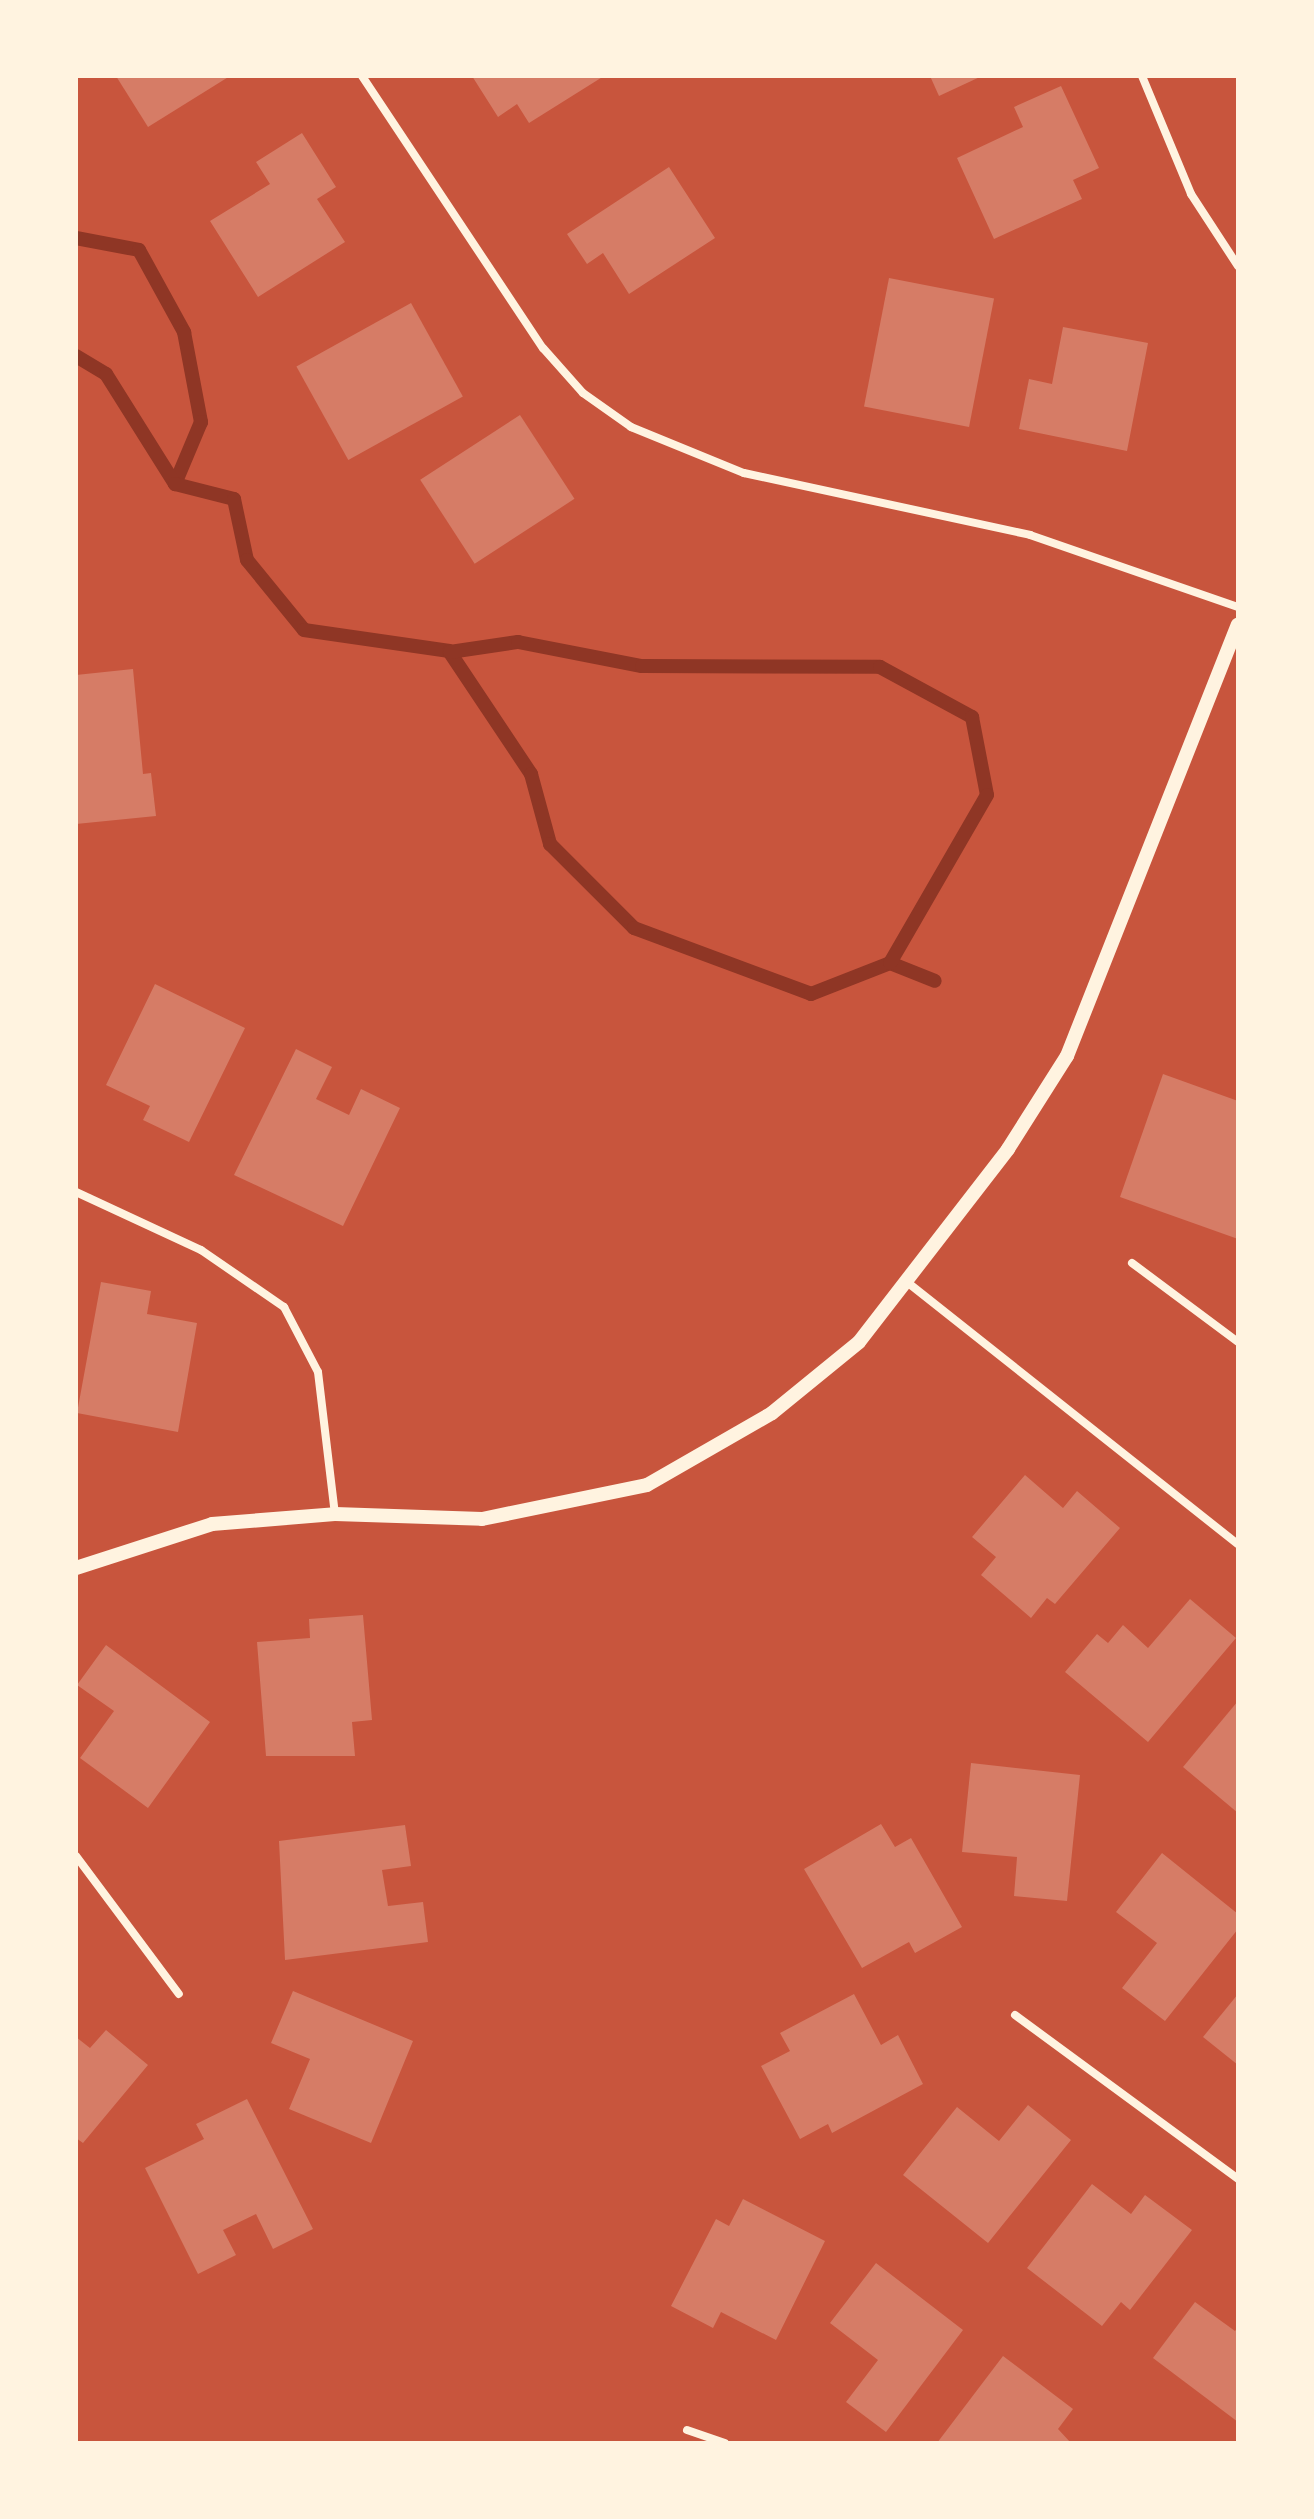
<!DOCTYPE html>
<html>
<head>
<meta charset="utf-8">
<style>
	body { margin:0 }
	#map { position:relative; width:1314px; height:2519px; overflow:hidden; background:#c8553d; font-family:"PT Sans",sans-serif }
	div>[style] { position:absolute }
	.stream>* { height:14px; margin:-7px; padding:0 7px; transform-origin:7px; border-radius:7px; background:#8f3625 }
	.building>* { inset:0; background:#d67c66; transform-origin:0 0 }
	.minor>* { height:8px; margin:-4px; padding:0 4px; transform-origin:4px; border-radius:4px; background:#fff3e0 }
	.tertiary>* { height:14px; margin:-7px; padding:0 7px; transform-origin:7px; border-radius:7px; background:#fff3e0 }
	span { translate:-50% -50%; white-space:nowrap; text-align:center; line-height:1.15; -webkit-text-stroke:6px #fff3e0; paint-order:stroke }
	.frame { position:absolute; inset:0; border:78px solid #fff3e0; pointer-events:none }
</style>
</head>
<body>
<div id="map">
	<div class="stream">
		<i style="left:76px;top:238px;width:64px;rotate:10.8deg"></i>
		<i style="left:139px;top:250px;width:94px;rotate:61.2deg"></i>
		<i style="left:184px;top:332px;width:92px;rotate:79.3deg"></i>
		<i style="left:201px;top:422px;width:67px;rotate:112.8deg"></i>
		<i style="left:76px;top:356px;width:35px;rotate:31deg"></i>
		<i style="left:106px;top:374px;width:130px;rotate:57.9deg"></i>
		<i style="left:175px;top:484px;width:61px;rotate:14.3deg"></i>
		<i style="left:234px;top:499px;width:62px;rotate:78deg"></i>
		<i style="left:247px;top:560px;width:90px;rotate:50.8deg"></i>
		<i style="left:304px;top:630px;width:147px;rotate:8.2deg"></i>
		<i style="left:449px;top:651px;width:148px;rotate:56.3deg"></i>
		<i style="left:531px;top:774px;width:73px;rotate:74.8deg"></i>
		<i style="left:550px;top:844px;width:119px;rotate:45deg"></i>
		<i style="left:634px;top:928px;width:189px;rotate:20.4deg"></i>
		<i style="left:811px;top:994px;width:85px;rotate:-21.4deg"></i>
		<i style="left:890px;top:963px;width:48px;rotate:21.8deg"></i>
		<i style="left:450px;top:652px;width:69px;rotate:-8.4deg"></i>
		<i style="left:518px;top:642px;width:126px;rotate:11deg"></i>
		<i style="left:642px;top:666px;width:238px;rotate:0.2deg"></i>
		<i style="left:880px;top:667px;width:105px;rotate:28.5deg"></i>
		<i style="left:972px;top:717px;width:79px;rotate:79.1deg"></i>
		<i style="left:987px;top:795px;width:194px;rotate:120deg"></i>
	</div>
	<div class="building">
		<i style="clip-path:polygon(116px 76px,230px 76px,148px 127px)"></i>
		<i style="clip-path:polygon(472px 76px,604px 76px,529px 123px,517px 104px,498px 117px)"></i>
		<i style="clip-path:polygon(930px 76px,982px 76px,939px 96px)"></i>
		<i style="clip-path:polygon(1061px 86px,1099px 168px,1073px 180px,1082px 199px,994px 239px,957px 158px,1023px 127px,1014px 107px)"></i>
		<i style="clip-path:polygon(302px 133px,336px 187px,317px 199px,345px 242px,258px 297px,210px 221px,270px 184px,256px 162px)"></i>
		<i style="clip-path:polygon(669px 167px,715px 238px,629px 294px,603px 253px,587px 264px,567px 234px)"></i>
		<i style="left:889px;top:278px;width:107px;height:131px;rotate:11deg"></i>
		<i style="left:411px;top:303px;width:107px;height:131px;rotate:61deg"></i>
		<i style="clip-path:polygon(1063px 327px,1148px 343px,1127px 451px,1019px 429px,1029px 379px,1052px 384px)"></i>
		<i style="left:520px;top:415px;width:100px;height:119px;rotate:57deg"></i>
		<i style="clip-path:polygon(133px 669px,143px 774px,151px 773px,156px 816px,76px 824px,76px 675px)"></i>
		<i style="clip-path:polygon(155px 984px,245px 1028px,189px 1142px,143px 1120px,150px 1106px,106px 1085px)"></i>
		<i style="clip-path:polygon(296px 1049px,332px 1067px,316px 1099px,349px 1115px,361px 1089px,400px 1108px,343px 1226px,234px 1175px)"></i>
		<i style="clip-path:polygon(1163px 1074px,1238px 1101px,1238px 1239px,1120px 1197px)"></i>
		<i style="clip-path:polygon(101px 1282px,151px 1291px,147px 1314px,197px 1323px,178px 1432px,77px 1413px)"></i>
		<i style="clip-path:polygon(1025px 1475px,1063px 1508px,1077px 1491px,1120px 1528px,1055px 1604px,1047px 1598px,1031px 1618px,981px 1575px,996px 1557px,972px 1537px)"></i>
		<i style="clip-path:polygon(1190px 1599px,1236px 1638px,1148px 1742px,1065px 1672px,1097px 1634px,1108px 1643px,1123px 1625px,1148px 1648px)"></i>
		<i style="clip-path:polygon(363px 1615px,372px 1720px,352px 1722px,355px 1756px,266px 1756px,257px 1642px,310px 1638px,309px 1619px)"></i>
		<i style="clip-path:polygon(106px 1645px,210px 1722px,148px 1808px,80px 1758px,114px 1711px,77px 1685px)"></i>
		<i style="clip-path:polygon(1238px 1701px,1238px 1813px,1183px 1767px)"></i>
		<i style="clip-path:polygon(971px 1763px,1080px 1775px,1067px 1901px,1014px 1896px,1017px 1857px,962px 1852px)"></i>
		<i style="clip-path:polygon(881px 1824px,895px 1847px,911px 1838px,962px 1927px,915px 1953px,909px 1942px,862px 1968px,804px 1869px)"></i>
		<i style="clip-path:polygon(405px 1825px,411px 1866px,382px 1870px,388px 1906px,423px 1902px,428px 1942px,285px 1960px,279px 1841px)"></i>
		<i style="clip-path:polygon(1162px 1853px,1238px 1914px,1238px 1929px,1165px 2021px,1122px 1988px,1157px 1943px,1116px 1912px)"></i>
		<i style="clip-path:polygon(293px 1991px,413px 2041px,371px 2143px,289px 2109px,310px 2059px,271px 2043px)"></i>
		<i style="clip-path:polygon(854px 1994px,881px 2045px,898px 2035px,923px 2084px,832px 2133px,828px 2124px,800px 2139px,761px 2066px,790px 2051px,780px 2033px)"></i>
		<i style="clip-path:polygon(1238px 1994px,1238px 2065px,1203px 2037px)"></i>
		<i style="clip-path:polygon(106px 2030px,148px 2065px,83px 2143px,76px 2138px,76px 2037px,90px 2048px)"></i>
		<i style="clip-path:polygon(247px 2099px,313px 2229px,273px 2249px,256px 2214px,223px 2230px,236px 2255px,198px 2274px,145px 2168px,204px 2139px,196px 2124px)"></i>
		<i style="clip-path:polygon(1028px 2105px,1071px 2140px,988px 2243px,903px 2175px,957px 2107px,999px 2141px)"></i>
		<i style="clip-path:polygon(1092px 2184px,1131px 2214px,1145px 2195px,1192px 2230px,1130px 2310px,1121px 2302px,1102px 2326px,1027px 2268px)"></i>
		<i style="clip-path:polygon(743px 2199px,825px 2241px,776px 2340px,721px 2312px,713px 2328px,671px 2306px,716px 2219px,729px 2226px)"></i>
		<i style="clip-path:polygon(876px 2263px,963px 2330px,886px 2432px,846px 2402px,878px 2360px,830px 2323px)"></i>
		<i style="clip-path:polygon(1195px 2302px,1235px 2331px,1238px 2327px,1238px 2422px,1153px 2358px)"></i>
		<i style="clip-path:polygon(1003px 2356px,1073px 2409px,1058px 2429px,1071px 2443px,937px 2443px)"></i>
	</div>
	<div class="minor">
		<i style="left:362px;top:76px;width:327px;rotate:56.4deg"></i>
		<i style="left:543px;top:348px;width:60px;rotate:48.4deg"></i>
		<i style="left:583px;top:393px;width:59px;rotate:35.3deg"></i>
		<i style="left:631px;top:427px;width:122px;rotate:22.2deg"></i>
		<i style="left:744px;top:473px;width:293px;rotate:12.2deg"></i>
		<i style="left:1030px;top:535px;width:220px;rotate:19.1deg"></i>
		<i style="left:1142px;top:76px;width:128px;rotate:67.4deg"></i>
		<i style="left:1191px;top:194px;width:86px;rotate:56.9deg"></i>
		<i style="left:76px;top:1192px;width:138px;rotate:24.9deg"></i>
		<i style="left:201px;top:1250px;width:101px;rotate:34.5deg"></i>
		<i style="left:284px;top:1307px;width:73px;rotate:62.4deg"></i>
		<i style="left:318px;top:1372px;width:143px;rotate:83.2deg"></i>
		<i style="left:1132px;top:1263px;width:132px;rotate:36.7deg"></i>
		<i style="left:907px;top:1282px;width:422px;rotate:38.4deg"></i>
		<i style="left:76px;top:1856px;width:172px;rotate:53.3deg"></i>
		<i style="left:1015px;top:2015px;width:277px;rotate:36.3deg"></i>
		<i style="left:687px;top:2430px;width:40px;rotate:18.9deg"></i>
	</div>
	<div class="tertiary">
		<i style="left:76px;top:1568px;width:143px;rotate:-17.9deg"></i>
		<i style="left:212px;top:1524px;width:123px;rotate:-4.6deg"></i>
		<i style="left:335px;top:1514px;width:147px;rotate:1.9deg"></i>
		<i style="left:482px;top:1519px;width:168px;rotate:-11.6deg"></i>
		<i style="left:647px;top:1485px;width:144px;rotate:-29.9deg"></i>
		<i style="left:772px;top:1413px;width:112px;rotate:-39.2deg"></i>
		<i style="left:859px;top:1342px;width:244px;rotate:-52.3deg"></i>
		<i style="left:1008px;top:1149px;width:110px;rotate:-57.6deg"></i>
		<i style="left:1067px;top:1056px;width:464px;rotate:-68.4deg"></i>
	</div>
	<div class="frame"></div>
</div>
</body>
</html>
